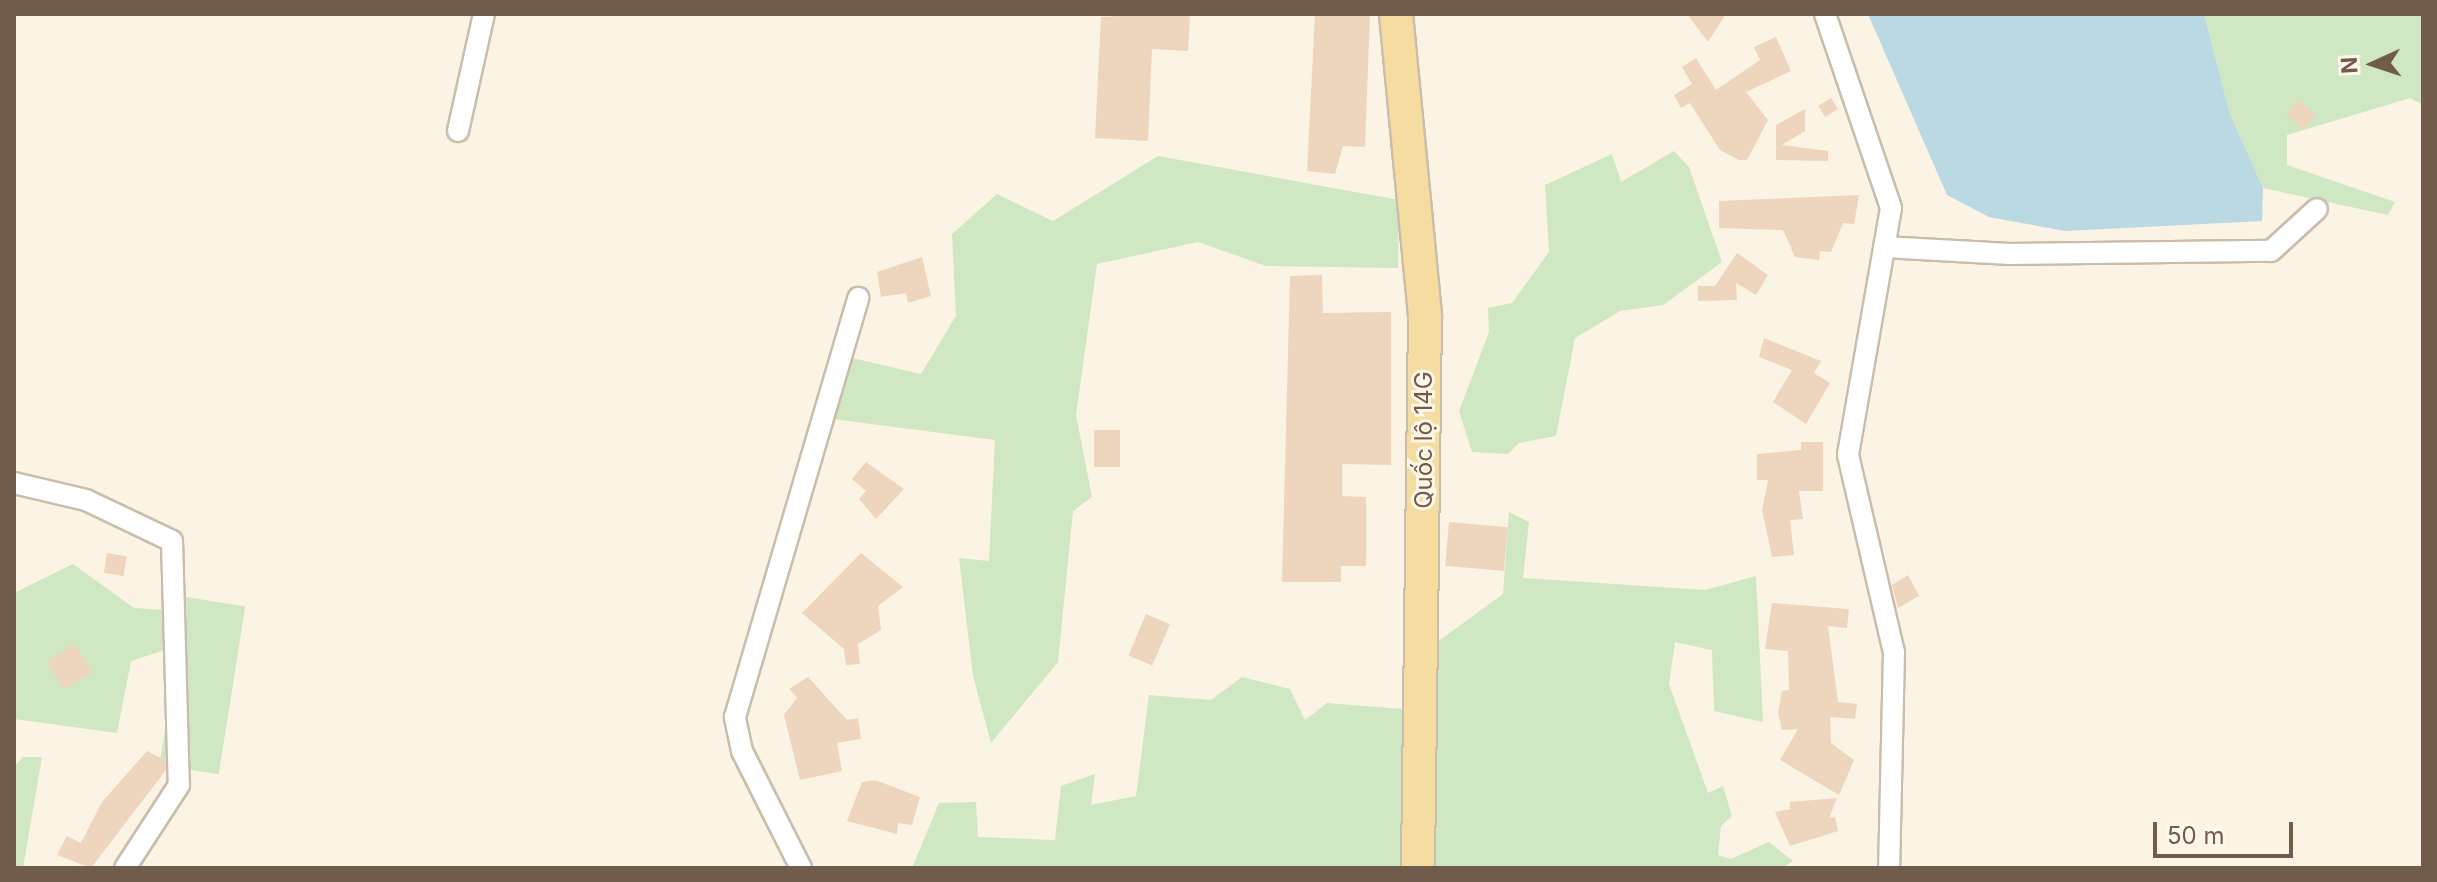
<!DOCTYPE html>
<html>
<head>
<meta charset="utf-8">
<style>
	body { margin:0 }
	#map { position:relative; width:2437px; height:882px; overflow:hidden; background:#fbf3e4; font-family:Inter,sans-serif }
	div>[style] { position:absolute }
	.green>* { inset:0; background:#cfe7c3; transform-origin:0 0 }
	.water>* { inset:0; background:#bad9e3 }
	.building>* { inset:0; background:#eed5bd; transform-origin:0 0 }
	.roads { filter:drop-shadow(2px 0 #cbbcab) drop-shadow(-2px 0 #cbbcab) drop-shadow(0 2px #cbbcab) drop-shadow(0 -2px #cbbcab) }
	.minor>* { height:20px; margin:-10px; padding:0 10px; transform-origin:10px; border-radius:10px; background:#fff }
	.primary>* { height:32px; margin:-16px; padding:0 16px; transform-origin:16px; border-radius:16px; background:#f5dca0 }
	span { translate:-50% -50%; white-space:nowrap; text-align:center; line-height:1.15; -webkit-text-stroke:6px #fef7e9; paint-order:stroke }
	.street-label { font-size:24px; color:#715c4b }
	.frame { position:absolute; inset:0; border:16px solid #715c4b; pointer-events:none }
	.north { position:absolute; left:2333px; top:24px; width:80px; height:80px; -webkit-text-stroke:6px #fef7e9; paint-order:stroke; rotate:267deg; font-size:22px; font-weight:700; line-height:32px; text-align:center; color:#715c4b }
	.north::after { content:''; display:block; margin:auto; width:28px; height:36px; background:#715c4b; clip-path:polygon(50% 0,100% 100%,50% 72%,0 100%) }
	.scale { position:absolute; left:2153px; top:822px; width:140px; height:36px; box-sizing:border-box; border:4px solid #715c4b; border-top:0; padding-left:10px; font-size:24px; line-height:28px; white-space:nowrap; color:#715c4b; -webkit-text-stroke:6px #fef7e9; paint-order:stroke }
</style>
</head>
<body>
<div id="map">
	<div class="green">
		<i style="clip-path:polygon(2204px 14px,2423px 14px,2423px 105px,2410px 98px,2287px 135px,2287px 165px,2395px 202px,2388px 215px,2263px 188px,2230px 114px)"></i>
		<i style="clip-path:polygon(1674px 151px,1689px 167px,1722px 262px,1663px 305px,1620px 311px,1575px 338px,1556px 436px,1519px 443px,1508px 454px,1472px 452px,1459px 411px,1489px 332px,1488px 308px,1512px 303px,1549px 252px,1545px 185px,1612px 154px,1621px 182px)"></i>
		<i style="clip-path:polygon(1158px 156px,1399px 200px,1398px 268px,1266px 266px,1198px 242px,1097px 264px,1076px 415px,1092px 497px,1073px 511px,1058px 662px,991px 743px,973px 676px,959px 558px,989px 561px,995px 440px,833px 419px,848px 357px,921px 374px,956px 316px,952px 234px,997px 194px,1053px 221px)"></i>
		<i style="clip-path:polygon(1509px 512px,1529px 522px,1523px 578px,1705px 590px,1756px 576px,1763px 722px,1714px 711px,1712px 650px,1675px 642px,1669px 684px,1708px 793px,1723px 786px,1732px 816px,1721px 826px,1718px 855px,1731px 859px,1769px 842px,1793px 861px,1782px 868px,912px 868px,939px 803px,976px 802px,978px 837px,1055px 840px,1061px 786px,1095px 774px,1091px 805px,1136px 796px,1149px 695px,1211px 700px,1242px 677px,1290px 689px,1305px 720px,1327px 703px,1403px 709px,1436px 643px,1503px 594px)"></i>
		<i style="clip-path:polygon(73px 564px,134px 608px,163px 610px,165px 650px,131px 661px,117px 733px,14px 719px,14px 593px)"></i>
		<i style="left:186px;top:597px;width:60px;height:170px;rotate:9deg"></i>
		<i style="clip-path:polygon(23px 757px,42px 757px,23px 868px,14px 868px,14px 767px)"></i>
	</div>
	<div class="water">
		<i style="clip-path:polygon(1868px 14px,2204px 14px,2230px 114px,2263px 188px,2262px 221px,2065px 231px,1989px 217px,1947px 195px)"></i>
	</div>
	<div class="building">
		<i style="clip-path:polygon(1154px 14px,1190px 14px,1188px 51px,1152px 49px,1148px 141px,1095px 138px,1101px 17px)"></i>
		<i style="clip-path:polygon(1315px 14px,1370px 14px,1365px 147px,1343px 146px,1335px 174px,1307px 171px)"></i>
		<i style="clip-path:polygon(1687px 14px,1726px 14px,1708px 42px)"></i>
		<i style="clip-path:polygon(1776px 37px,1791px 71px,1746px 92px,1768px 120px,1747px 160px,1739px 160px,1720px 150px,1690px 103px,1681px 108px,1674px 95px,1692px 84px,1682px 67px,1696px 58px,1716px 90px,1760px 60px,1754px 47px)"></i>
		<i style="left:1831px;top:98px;width:13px;height:15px;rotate:58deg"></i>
		<i style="left:2298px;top:100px;width:23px;height:19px;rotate:40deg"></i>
		<i style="clip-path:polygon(1805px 109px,1805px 131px,1782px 145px,1828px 151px,1828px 161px,1776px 160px,1776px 125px)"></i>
		<i style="clip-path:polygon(1859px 195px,1854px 224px,1843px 223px,1831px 252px,1820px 251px,1819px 260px,1795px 257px,1783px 230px,1719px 228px,1719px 201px)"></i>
		<i style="clip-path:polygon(1737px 253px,1768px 275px,1756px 295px,1736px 283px,1737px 300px,1698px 301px,1698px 286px,1715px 286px)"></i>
		<i style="clip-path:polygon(922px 257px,931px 296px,908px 303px,906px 293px,881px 297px,877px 272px)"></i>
		<i style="clip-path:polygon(1322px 275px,1323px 313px,1391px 312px,1391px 465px,1342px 464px,1342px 496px,1366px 497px,1366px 566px,1341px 566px,1341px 582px,1282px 582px,1290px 276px)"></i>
		<i style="clip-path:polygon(1764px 338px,1821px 361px,1814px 373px,1830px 383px,1806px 424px,1773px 402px,1792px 370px,1759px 357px)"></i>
		<i style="left:1094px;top:430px;width:26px;height:37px"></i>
		<i style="clip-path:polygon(1801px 442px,1823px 442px,1823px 491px,1799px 491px,1803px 519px,1790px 520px,1794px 555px,1772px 557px,1762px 510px,1768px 480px,1757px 480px,1757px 454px,1801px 450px)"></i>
		<i style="clip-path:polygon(866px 462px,904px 489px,876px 519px,859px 499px,866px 491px,852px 479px)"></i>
		<i style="left:1449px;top:522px;width:59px;height:44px;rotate:5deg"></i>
		<i style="left:107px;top:553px;width:20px;height:20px;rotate:9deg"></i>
		<i style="clip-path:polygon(861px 553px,903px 587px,878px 606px,881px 630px,858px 644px,860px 664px,846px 665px,844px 649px,802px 613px)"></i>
		<i style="clip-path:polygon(1908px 575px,1919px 596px,1898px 608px,1892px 585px)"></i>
		<i style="clip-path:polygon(1772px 603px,1849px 609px,1847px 628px,1828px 626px,1838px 702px,1857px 704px,1855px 719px,1830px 717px,1831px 743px,1854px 760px,1839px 795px,1780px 760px,1798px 729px,1782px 730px,1778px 713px,1782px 691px,1789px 690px,1788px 651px,1765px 649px)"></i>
		<i style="left:1146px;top:614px;width:26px;height:45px;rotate:23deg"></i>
		<i style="left:75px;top:644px;width:33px;height:33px;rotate:59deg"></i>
		<i style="clip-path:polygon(808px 677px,847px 720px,858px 718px,861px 739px,837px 743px,842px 771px,800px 780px,784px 715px,797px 698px,789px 689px)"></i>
		<i style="clip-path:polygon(147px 751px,165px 760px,166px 770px,91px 868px,57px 855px,67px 836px,81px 843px,102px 802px)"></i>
		<i style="clip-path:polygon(875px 780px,920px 797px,912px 825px,898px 823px,897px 834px,847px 821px,862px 782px)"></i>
		<i style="clip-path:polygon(1837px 798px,1829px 818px,1835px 817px,1838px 831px,1790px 846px,1775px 812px,1790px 809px,1790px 802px)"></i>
	</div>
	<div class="roads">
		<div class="minor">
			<i style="left:1825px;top:14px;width:205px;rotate:71.2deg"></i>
			<i style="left:1891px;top:208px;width:251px;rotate:99.9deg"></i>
			<i style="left:1848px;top:455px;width:202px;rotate:76.9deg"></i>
			<i style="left:1894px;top:652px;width:216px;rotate:91.3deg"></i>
			<i style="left:458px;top:131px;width:120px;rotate:-77.5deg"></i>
			<i style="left:1884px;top:247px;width:126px;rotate:3.2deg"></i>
			<i style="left:2010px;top:254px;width:261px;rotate:-0.7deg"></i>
			<i style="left:2271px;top:251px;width:62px;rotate:-42.4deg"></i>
			<i style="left:14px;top:483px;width:74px;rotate:13.3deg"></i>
			<i style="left:86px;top:500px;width:95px;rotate:25.5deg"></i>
			<i style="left:172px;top:541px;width:244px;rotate:88.4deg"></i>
			<i style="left:179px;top:785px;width:99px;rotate:123deg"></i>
			<i style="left:801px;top:868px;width:131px;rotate:-116.8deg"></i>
			<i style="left:742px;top:751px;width:35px;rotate:-102deg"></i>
			<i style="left:735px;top:717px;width:437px;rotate:-73.6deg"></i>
		</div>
		<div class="primary">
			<i style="left:1396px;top:14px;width:303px;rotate:84.5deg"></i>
			<i style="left:1425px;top:316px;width:552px;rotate:90.73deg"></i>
		</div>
	</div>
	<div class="street-label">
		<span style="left:1424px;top:440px;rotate:-90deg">Quốc lộ 14G</span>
	</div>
	<div class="frame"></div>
	<div class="north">N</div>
	<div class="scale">50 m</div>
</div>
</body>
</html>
